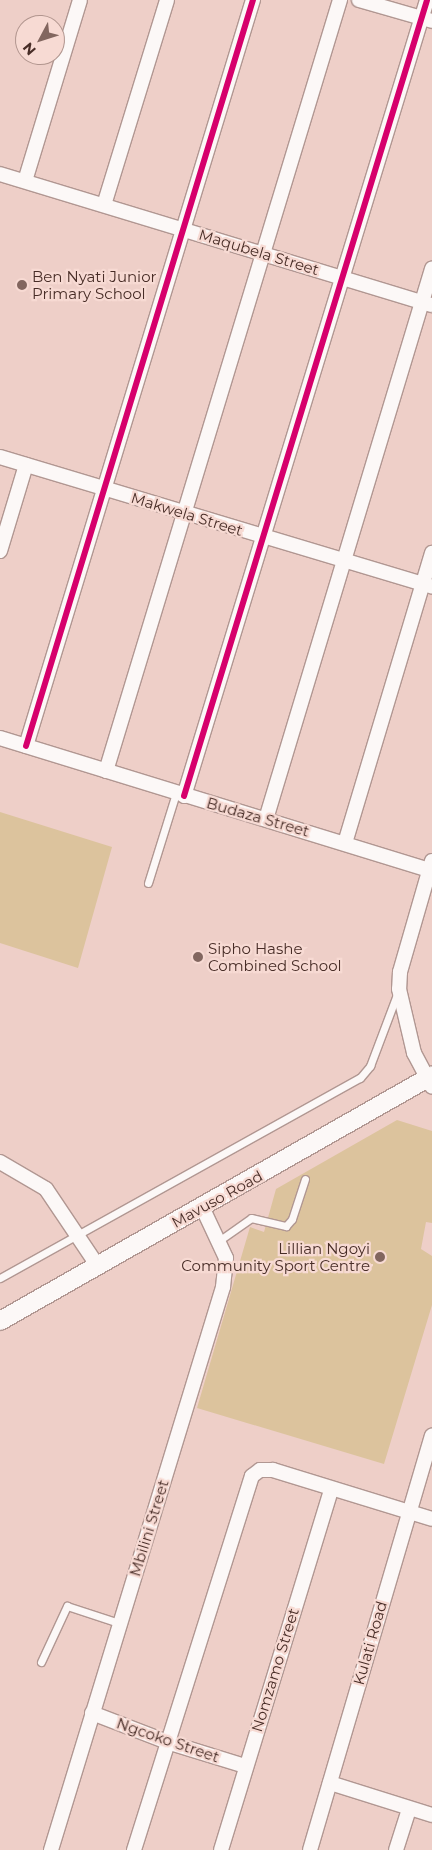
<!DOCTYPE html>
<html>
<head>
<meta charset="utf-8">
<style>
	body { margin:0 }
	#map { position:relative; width:432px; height:1850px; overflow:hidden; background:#eecfc8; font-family:Montserrat,sans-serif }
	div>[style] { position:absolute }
	.green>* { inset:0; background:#dcc39d }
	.roads { filter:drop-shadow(1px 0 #b19792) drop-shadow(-1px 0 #b19792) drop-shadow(0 1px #b19792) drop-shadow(0 -1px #b19792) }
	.service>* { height:7px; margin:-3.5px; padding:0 3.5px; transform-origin:3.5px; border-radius:3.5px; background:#fcf8f7 }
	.minor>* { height:14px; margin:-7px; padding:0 7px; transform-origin:7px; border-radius:7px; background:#fcf8f7 }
	.tertiary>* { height:18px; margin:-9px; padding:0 9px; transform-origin:9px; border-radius:9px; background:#fcf8f7 }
	.cycleway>* { height:6px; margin:-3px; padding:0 3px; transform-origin:3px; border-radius:3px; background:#d6006c }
	.dots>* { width:14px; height:14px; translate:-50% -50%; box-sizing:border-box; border:2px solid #f7dad3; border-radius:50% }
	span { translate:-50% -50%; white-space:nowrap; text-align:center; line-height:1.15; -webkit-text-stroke:4.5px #f7dad3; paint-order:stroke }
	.street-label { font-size:15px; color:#482d27 }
	.poi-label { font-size:15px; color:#482d27 }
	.left { translate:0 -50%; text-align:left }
	.right { translate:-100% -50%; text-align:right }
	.north { position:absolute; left:15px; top:15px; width:50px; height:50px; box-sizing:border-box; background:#f7dad3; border:1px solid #b1958e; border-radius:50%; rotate:230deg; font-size:14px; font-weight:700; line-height:20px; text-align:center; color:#482d27 }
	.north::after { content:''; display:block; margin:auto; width:18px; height:22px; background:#82665f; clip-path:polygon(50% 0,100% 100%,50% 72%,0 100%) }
</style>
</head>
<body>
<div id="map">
	<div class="green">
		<i style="clip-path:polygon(0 812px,112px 847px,78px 968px,0 943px)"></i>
		<i style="clip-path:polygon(397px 1120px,432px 1131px,432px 1223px,426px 1222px,421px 1249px,432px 1256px,432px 1305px,384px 1464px,197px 1408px,250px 1227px,264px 1232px,276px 1189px)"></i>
	</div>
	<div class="roads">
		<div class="service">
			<i style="left:148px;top:883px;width:94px;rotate:-72.7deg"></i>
			<i style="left:220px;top:1240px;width:38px;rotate:-35deg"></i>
			<i style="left:251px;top:1218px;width:36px;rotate:13deg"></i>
			<i style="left:286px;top:1226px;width:9px;rotate:-49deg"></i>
			<i style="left:292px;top:1219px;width:42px;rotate:-72deg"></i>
			<i style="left:0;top:1278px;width:412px;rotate:-29.1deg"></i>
			<i style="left:360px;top:1078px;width:16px;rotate:-50deg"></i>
			<i style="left:370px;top:1066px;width:79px;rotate:-69.3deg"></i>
			<i style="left:41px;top:1662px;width:62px;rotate:-65.1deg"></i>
			<i style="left:67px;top:1606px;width:55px;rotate:18.1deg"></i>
		</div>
		<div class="minor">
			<i style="left:359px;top:0;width:76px;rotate:16deg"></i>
			<i style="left:0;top:174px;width:451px;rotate:16.9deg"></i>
			<i style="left:25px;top:181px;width:189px;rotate:-73.1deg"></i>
			<i style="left:104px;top:205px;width:214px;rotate:-72.9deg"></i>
			<i style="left:0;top:457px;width:451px;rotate:16.7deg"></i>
			<i style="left:0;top:551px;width:90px;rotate:-73.2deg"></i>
			<i style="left:0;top:738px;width:449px;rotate:17.1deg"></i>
			<i style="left:26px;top:746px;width:780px;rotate:-73.08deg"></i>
			<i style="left:106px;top:771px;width:806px;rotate:-73.12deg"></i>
			<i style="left:184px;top:796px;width:832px;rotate:-73.02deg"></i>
			<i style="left:266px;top:819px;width:575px;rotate:-73.21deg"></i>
			<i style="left:345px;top:843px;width:303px;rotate:-73.3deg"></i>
			<i style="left:432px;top:861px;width:116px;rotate:106.1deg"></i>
			<i style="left:400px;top:972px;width:17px;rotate:93deg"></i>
			<i style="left:399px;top:989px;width:66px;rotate:76.8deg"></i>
			<i style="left:414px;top:1053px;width:38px;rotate:62deg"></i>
			<i style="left:0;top:1162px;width:53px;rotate:30.4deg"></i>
			<i style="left:46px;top:1189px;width:92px;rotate:56.1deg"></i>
			<i style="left:92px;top:1713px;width:80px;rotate:21.1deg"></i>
			<i style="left:167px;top:1742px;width:82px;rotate:17.1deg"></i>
			<i style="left:330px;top:1783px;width:107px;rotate:17.4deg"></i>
			<i style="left:51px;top:1850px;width:589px;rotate:-73.01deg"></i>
			<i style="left:223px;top:1287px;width:29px;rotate:-84deg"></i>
			<i style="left:226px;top:1258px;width:54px;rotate:-115.1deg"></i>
			<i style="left:134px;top:1850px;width:392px;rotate:-72.5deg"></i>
			<i style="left:252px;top:1476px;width:10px;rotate:-37deg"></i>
			<i style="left:260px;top:1470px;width:13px"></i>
			<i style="left:273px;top:1470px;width:166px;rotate:17.1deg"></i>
			<i style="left:221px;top:1850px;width:376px;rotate:-73deg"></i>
			<i style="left:310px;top:1850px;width:432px;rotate:-73.6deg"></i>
			<i style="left:396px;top:1850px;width:43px;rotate:-72.4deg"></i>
		</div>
		<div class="tertiary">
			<i style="left:0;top:1321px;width:497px;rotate:-29.6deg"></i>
		</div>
	</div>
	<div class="cycleway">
		<i style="left:26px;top:746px;width:780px;rotate:-73.08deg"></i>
		<i style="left:184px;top:796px;width:832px;rotate:-73.02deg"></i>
	</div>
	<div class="dots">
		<i style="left:22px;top:285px;background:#82665f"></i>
		<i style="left:198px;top:957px;background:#82665f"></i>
		<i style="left:380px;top:1257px;background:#82665f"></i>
	</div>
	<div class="street-label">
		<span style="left:259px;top:252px;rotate:17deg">Maqubela Street</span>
		<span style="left:187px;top:514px;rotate:17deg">Makwela Street</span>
		<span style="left:258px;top:817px;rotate:16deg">Budaza Street</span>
		<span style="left:217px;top:1199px;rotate:-29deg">Mavuso Road</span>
		<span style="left:149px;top:1528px;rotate:-73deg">Mbilini Street</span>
		<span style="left:370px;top:1643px;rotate:-74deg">Kulati Road</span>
		<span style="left:275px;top:1670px;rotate:-73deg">Nomzamo Street</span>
		<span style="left:168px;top:1740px;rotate:19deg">Ngcoko Street</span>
	</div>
	<div class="poi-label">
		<span class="left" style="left:32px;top:285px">Ben Nyati Junior<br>Primary School</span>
		<span class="left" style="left:208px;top:957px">Sipho Hashe<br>Combined School</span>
		<span class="right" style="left:370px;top:1257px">Lillian Ngoyi<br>Community Sport Centre</span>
	</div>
	<div class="north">N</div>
</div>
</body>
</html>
